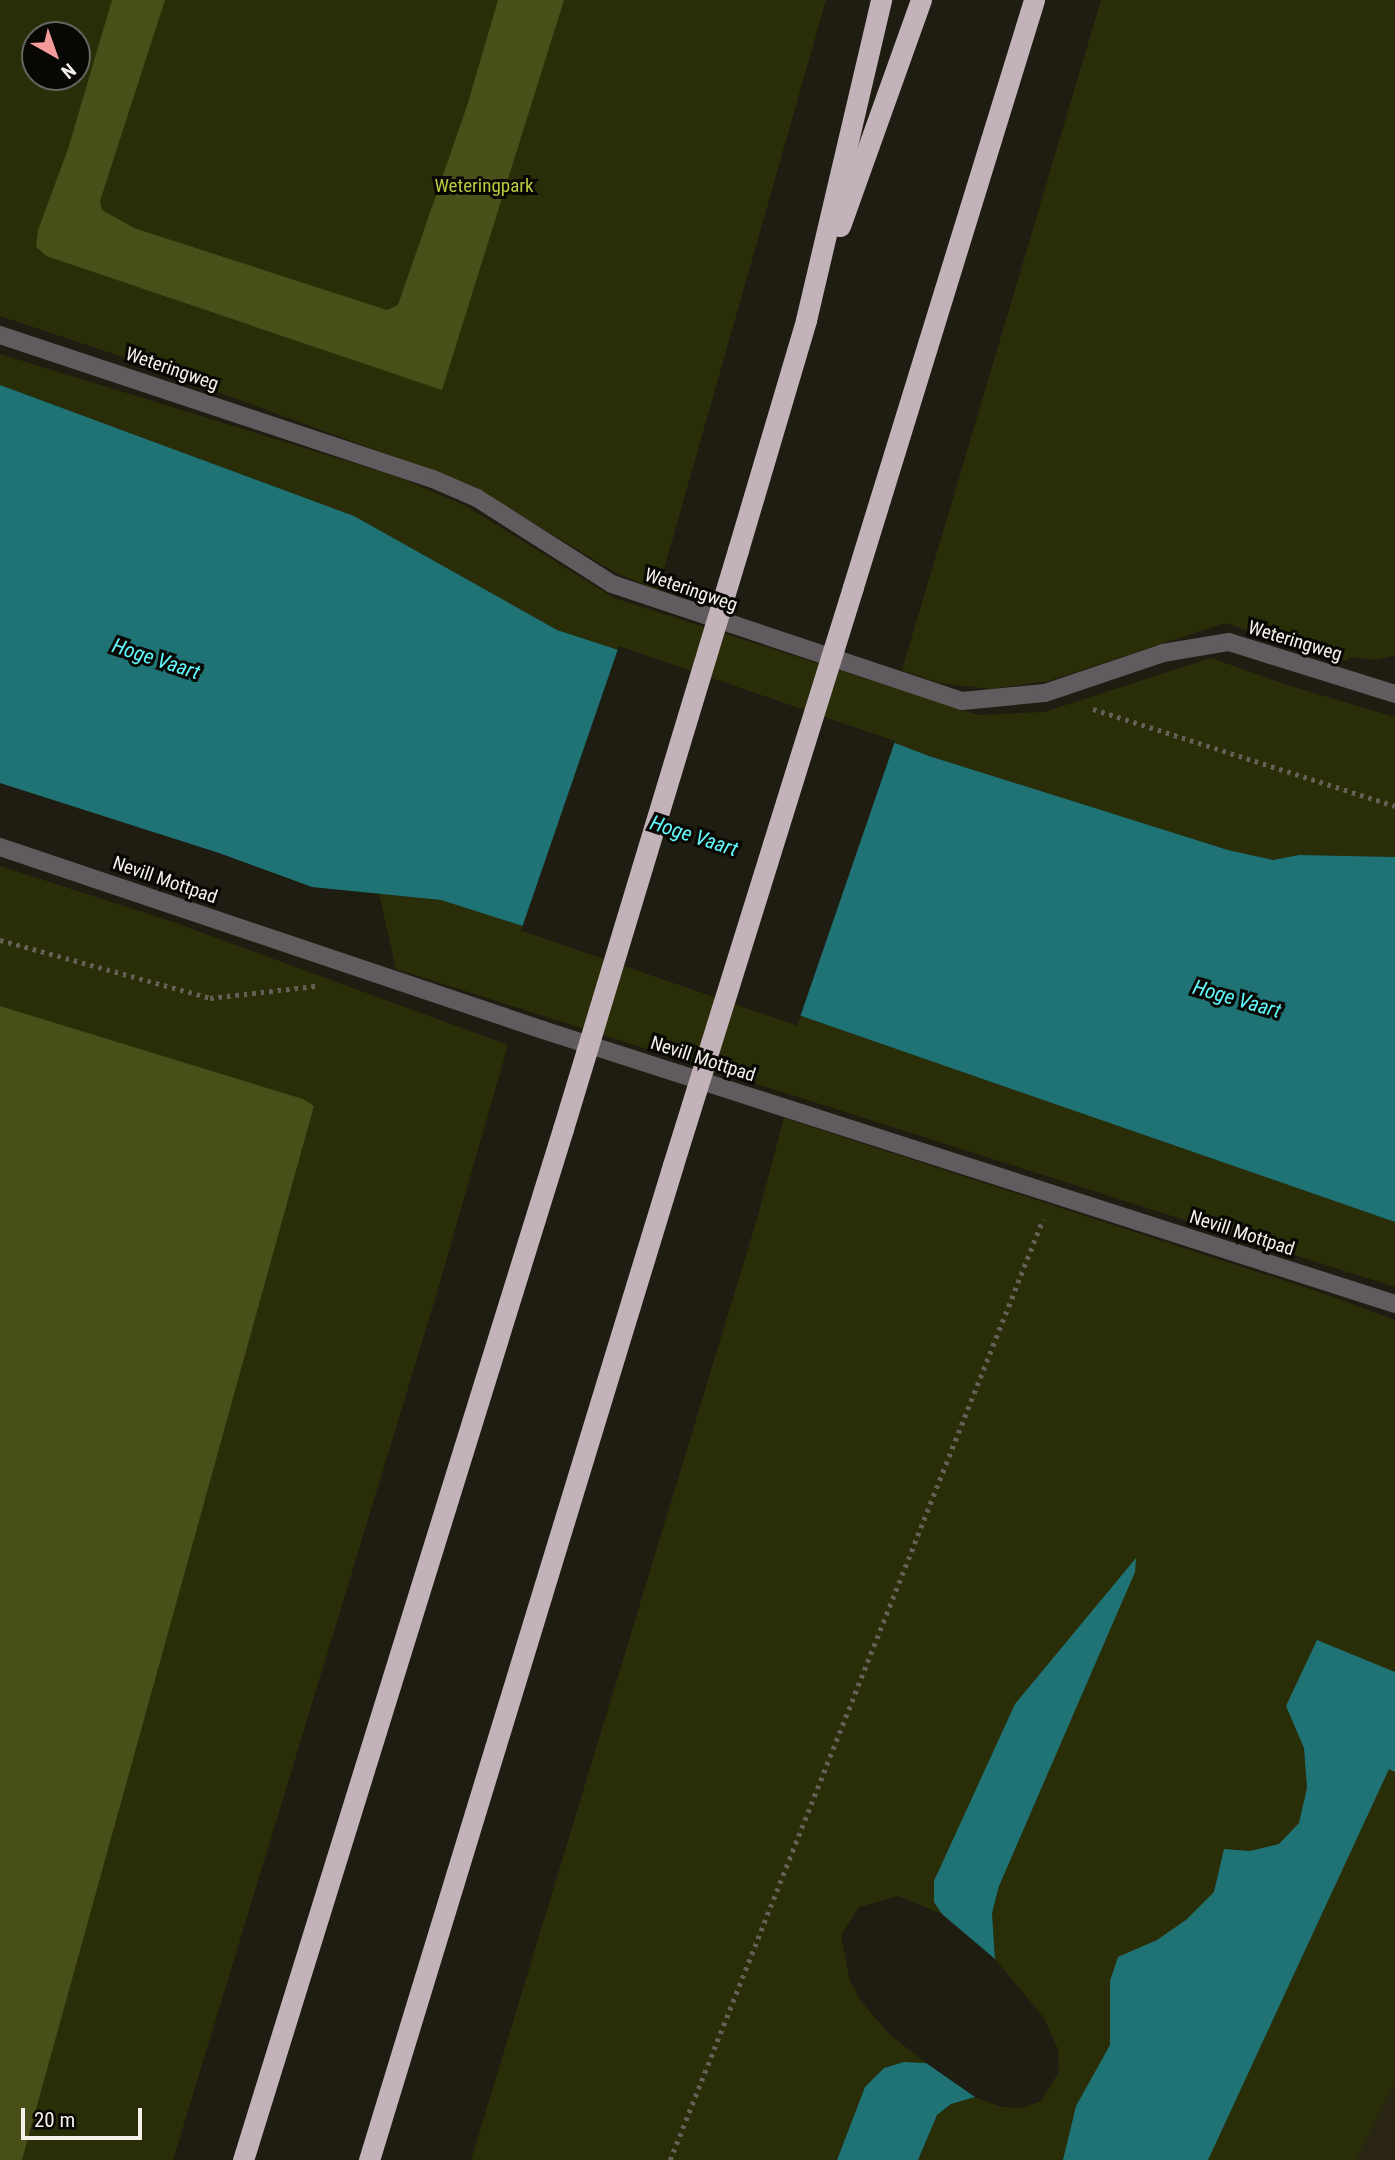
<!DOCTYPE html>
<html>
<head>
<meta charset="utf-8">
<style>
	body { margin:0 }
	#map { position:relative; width:1395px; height:2160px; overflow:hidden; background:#1f1d11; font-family:"Roboto Condensed",sans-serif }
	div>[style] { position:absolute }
	.built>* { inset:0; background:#2a2513 }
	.green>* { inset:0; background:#2a2e08 }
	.forest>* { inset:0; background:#494f18 }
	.water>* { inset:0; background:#1f7375 }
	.pier>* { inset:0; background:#1f1d11; transform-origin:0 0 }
	.path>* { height:4.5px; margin-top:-2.25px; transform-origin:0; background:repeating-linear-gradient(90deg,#636156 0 3.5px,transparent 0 8.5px) }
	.street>* { height:18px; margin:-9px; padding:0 9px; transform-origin:9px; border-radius:9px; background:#615a5e }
	.highway>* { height:21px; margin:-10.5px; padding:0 10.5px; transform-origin:10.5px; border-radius:10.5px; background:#c2b2ba }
	.highway-bridge>* { height:21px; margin:-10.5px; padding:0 10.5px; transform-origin:10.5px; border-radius:10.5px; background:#c2b2ba }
	span { translate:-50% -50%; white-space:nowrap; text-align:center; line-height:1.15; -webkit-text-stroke:6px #080704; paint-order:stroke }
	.park-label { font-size:19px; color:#bbc93e }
	.street-label { font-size:19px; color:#f4f2ea }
	.water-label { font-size:21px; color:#61f9fc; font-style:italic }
	.north { position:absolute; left:21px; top:21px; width:70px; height:70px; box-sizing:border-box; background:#080704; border:2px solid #666560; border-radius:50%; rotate:140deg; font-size:19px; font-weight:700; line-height:28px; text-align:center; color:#f4f2ea }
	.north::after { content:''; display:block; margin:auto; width:24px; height:32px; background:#f59b9b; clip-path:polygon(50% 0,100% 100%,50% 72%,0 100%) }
	.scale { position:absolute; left:21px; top:2108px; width:121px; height:32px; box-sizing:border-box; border:4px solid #f4f2ea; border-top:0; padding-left:9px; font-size:21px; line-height:24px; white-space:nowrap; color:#f4f2ea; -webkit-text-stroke:5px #080704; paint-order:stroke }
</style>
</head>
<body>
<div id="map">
	<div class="built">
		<i style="clip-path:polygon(1395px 2081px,1395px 2160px,1356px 2160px)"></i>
	</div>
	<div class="green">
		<i style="clip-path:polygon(evenodd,0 0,826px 0,658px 590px,616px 573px,471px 485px,114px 354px,0 316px,0 0,35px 35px,77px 35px,77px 77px,35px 77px,35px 35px,0 0,36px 247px,442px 389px,46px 256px,36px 247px)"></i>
		<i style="clip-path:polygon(1101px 0,1395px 0,1395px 655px,1392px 656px,1376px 660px,1350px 657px,1347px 661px,1225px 623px,1048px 681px,991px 689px,939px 683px,902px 670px)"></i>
		<i style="clip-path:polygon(0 354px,398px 477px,466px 506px,614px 598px,978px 715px,1044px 712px,1211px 658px,1290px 686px,1395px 717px,1395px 857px,1299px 855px,1273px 860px,1228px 850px,929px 756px,848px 725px,557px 630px,354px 516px,0 385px)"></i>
		<i style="clip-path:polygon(0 866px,176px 923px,508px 1045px,436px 1296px,173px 2160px,22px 2160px,314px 1106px,303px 1099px,0 1006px)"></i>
		<i style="clip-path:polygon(379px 894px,441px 900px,764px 1003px,1395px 1222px,1395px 1287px,396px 969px)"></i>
		<i style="clip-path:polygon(784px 1118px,1322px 1293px,1395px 1320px,1395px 2081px,1356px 2160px,918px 2160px,937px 2115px,951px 2104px,975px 2097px,1001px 2107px,1022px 2108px,1041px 2101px,1059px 2072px,1058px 2049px,1044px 2018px,995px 1959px,992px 1913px,999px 1886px,934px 1902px,942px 1914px,898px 1896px,859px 1907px,841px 1935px,850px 1981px,861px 2001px,889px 2034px,926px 2063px,904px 2062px,884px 2068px,865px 2087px,837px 2160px,471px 2160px,757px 1219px)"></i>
	</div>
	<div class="forest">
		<i style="clip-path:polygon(112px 0,165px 0,100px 201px,102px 210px,134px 228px,387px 310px,398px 305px,467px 106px,498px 0,564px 0,442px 390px,46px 256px,36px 247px,38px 230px,68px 149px)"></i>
		<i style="clip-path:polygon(0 1006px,303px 1099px,314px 1106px,22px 2160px,0 2160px)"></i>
	</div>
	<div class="water">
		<i style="clip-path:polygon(0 385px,354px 516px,557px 630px,848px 725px,929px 756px,1228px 850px,1273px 860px,1299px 855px,1395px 857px,1395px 1222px,764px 1003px,441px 900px,312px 887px,219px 853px,0 783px)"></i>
		<i style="clip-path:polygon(1136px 1558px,1135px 1572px,999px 1886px,992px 1913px,995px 1959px,942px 1914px,934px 1902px,934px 1881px,1015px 1704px)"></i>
		<i style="clip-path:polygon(1317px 1640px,1395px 1672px,1395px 1772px,1389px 1769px,1208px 2160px,1063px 2160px,1076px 2106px,1110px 2045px,1110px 1981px,1118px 1957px,1157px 1940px,1186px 1920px,1214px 1892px,1224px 1849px,1250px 1851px,1279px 1844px,1299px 1823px,1307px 1788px,1304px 1748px,1286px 1706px)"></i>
		<i style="clip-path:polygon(904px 2062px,926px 2063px,975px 2097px,951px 2104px,937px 2115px,918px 2160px,837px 2160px,865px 2087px,884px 2068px)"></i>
	</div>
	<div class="pier">
		<i style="left:619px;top:646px;width:292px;height:301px;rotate:19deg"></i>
	</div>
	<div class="path">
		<i style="left:1093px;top:709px;width:317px;rotate:17.8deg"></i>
		<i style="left:0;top:940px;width:218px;rotate:15.4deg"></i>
		<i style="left:210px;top:998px;width:106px;rotate:-6.5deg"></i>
		<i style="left:670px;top:2160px;width:1012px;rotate:-68.38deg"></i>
	</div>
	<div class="street">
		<i style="left:0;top:335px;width:456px;rotate:18.4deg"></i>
		<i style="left:433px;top:479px;width:48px;rotate:23.4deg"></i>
		<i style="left:477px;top:498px;width:160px;rotate:32.5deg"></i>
		<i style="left:612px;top:584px;width:369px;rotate:18.5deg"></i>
		<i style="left:962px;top:701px;width:83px;rotate:-5.5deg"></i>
		<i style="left:1045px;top:693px;width:125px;rotate:-18.7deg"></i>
		<i style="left:1163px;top:653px;width:67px;rotate:-9.5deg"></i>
		<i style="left:1229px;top:642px;width:174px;rotate:17.4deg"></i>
		<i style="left:0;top:847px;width:573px;rotate:18.62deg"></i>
		<i style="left:543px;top:1030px;width:895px;rotate:17.83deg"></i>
	</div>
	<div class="highway">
		<i style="left:840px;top:226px;width:240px;rotate:-70.3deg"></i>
		<i style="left:738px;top:550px;width:240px;rotate:-73.5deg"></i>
		<i style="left:806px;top:320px;width:329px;rotate:-76.8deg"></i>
		<i style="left:853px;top:587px;width:614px;rotate:-72.86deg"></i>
		<i style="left:243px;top:2160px;width:1080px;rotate:-72.76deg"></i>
		<i style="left:369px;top:2160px;width:1040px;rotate:-73.01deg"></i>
	</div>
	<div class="highway-bridge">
		<i style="left:563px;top:1129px;width:605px;rotate:-73.18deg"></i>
		<i style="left:673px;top:1165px;width:605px;rotate:-72.7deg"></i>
	</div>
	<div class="park-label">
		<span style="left:484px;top:186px">Weteringpark</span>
	</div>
	<div class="street-label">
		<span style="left:172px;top:369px;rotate:19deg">Weteringweg</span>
		<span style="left:691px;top:590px;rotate:19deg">Weteringweg</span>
		<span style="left:1295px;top:641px;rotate:17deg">Weteringweg</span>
		<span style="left:165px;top:880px;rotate:19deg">Nevill Mottpad</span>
		<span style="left:703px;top:1059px;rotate:18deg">Nevill Mottpad</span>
		<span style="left:1242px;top:1233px;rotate:18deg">Nevill Mottpad</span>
	</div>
	<div class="water-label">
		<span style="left:156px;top:659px;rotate:18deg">Hoge Vaart</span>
		<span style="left:694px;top:836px;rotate:18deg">Hoge Vaart</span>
		<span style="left:1237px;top:999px;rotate:16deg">Hoge Vaart</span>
	</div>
	<div class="north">N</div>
	<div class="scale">20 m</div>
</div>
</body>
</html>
